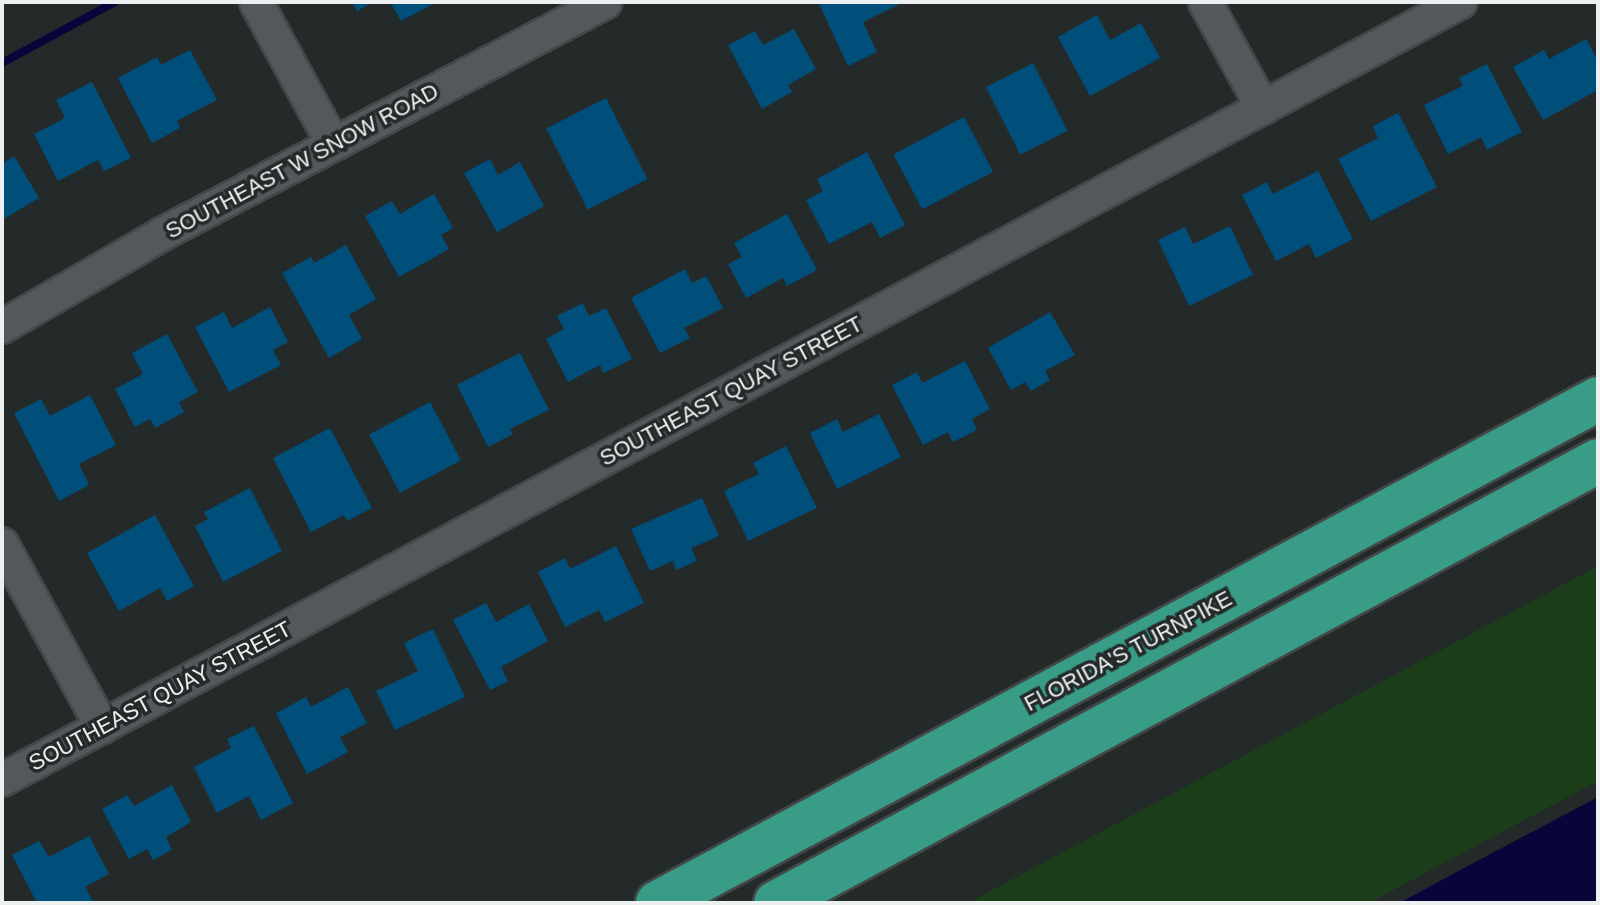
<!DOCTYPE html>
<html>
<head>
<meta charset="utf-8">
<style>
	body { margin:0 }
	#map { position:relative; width:1600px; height:905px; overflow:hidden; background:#242a2a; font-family:Arial,sans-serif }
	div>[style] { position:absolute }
	.green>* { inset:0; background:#1b3d1a }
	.water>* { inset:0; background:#09053b }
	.stream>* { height:8px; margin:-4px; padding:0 4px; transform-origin:4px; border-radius:4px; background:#09053b }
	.building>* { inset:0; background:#004f7a; transform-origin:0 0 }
	.roads { filter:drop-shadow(2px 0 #434748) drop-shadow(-2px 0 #434748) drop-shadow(0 2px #434748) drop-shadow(0 -2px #434748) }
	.street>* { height:32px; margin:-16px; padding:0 16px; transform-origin:16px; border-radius:16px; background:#53595a }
	.highway>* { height:44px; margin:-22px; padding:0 22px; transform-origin:22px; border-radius:22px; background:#389c87 }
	span { translate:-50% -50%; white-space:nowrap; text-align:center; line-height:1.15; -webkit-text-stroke:7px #242a2a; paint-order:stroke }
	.street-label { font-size:22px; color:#edf0f1 }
	.frame { position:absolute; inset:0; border:4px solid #edf0f1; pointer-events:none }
</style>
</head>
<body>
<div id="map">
	<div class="green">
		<i style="clip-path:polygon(1598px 566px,1598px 781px,1369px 903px,968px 903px)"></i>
	</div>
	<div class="water">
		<i style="clip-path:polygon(1598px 797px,1598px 903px,1399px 903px,1511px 843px)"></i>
	</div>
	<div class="stream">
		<i style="left:2px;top:63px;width:128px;rotate:-28.4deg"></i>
	</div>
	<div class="building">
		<i style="clip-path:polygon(352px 2px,373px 2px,357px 11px)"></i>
		<i style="clip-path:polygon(390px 2px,437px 2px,401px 21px)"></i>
		<i style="clip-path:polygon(818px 2px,897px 2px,898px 5px,863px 22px,877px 52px,848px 66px)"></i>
		<i style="clip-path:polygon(1097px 15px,1110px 40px,1141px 23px,1160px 58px,1090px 96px,1058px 37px)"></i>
		<i style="clip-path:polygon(794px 29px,816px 69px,788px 85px,792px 92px,762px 109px,728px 45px,755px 31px,763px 45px)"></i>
		<i style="clip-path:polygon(1586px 39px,1598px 61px,1598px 90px,1543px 120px,1513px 67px,1544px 50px,1549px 59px)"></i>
		<i style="clip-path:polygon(190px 50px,217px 100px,177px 121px,180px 128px,152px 143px,118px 78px,157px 57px,161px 65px)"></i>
		<i style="left:1033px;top:63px;width:76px;height:53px;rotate:63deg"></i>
		<i style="clip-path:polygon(1487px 64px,1522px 132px,1487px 150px,1481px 137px,1448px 154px,1424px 105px,1463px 86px,1459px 78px)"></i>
		<i style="clip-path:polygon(92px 82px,131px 158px,104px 171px,98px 160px,58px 181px,34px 134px,65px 118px,56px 100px)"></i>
		<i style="left:606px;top:98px;width:91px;height:67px;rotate:63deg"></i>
		<i style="clip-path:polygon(1398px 113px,1437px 187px,1371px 221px,1338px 159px,1378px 138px,1373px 126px)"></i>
		<i style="left:964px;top:117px;width:62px;height:80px;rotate:62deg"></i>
		<i style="clip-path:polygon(867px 152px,905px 225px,880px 238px,872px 222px,829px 244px,806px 200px,823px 191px,817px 179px)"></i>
		<i style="clip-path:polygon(14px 156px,39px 198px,2px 220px,2px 164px)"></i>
		<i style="clip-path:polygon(490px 159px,498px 175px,520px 162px,544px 206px,497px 232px,464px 173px)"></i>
		<i style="clip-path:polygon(1318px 171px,1353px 239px,1316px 258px,1309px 244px,1276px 261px,1242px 195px,1267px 182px,1273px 194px)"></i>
		<i style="clip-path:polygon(434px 194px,453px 228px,441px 235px,449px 249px,399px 277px,365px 216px,392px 201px,400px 214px)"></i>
		<i style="clip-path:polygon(787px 214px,817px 270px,787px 286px,783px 278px,746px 298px,728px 264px,742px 257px,734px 243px)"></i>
		<i style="clip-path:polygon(1230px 226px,1253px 275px,1189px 306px,1158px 240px,1185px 227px,1193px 244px)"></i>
		<i style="clip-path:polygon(346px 245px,376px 299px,349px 315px,362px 339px,329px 358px,282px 273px,311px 257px,314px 263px)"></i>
		<i style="clip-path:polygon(685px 269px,692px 283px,706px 276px,723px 308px,684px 328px,690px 338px,660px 353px,631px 298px)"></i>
		<i style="clip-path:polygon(583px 303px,589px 316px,606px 308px,632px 359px,603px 373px,600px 365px,568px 382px,546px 339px,564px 329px,557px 316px)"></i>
		<i style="clip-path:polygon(270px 307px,288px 342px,273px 350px,281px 365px,229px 392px,195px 327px,224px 312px,232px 328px)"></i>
		<i style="clip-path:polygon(1050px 312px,1075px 355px,1045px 371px,1050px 380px,1031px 391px,1025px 382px,1011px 390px,988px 348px)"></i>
		<i style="clip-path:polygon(167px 334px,198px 392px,179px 402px,184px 412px,155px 428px,150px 419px,135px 427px,115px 389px,143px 374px,132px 353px)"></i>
		<i style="clip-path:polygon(520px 353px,549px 410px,510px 429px,513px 434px,488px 447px,457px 385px)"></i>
		<i style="clip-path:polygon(965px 361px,990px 409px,972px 419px,977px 430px,953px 442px,948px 432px,923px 445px,892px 385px,917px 372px,922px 383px)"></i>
		<i style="clip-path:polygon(90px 395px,116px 445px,79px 464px,89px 485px,59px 501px,14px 413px,41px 399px,50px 416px)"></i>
		<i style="left:430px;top:402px;width:66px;height:69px;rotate:62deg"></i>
		<i style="clip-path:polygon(879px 414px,901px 457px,837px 489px,810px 433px,837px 419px,843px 432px)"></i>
		<i style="clip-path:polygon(330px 428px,372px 508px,347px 521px,344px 515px,311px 532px,273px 458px)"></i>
		<i style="clip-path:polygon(786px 446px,817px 508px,748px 541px,724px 491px,759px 474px,753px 463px)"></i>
		<i style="clip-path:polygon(250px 488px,282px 551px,223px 582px,195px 526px,208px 519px,204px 512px)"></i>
		<i style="clip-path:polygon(702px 498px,719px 536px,691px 548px,697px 561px,676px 570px,673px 561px,650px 571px,631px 529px)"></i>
		<i style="clip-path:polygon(155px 515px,194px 586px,167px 601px,160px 588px,119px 611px,87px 553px)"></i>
		<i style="clip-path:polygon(616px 546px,644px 603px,605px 622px,599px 610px,565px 627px,538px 572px,565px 558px,570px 569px)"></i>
		<i style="clip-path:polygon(486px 603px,496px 622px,529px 604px,548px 641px,501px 667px,508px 681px,490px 690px,453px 620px)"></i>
		<i style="clip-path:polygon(433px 629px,465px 697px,395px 730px,376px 691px,418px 671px,404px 643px)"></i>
		<i style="clip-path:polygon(348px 687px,367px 723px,340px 737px,348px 752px,307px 774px,276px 713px,306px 697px,311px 707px)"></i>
		<i style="clip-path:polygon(254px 726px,293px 803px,261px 820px,249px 796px,217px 813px,194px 767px,231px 748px,227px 739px)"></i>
		<i style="clip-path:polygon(172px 785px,191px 822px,166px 837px,172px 850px,153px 860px,147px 849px,129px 859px,102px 809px,127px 795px,134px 806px)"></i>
		<i style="clip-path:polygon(89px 836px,109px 874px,85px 887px,94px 903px,37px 903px,12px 855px,39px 841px,49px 857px)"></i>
	</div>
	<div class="roads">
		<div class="street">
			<i style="left:256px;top:2px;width:162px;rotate:61.5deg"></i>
			<i style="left:1205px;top:2px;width:121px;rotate:61.3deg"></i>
			<i style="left:2px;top:327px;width:187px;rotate:-30.1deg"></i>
			<i style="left:164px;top:233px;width:498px;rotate:-27.6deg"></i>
			<i style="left:2px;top:544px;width:209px;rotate:61.3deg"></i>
			<i style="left:2px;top:780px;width:1653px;rotate:-28.07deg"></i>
		</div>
		<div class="highway">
			<i style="left:658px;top:903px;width:1067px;rotate:-28.2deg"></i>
			<i style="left:776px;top:903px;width:933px;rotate:-28.27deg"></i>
		</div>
	</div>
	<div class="street-label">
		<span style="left:302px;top:161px;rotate:-28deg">SOUTHEAST W SNOW ROAD</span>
		<span style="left:731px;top:391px;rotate:-28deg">SOUTHEAST QUAY STREET</span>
		<span style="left:1128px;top:651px;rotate:-28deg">FLORIDA'S TURNPIKE</span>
		<span style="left:160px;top:696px;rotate:-28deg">SOUTHEAST QUAY STREET</span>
	</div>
	<div class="frame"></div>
</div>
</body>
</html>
